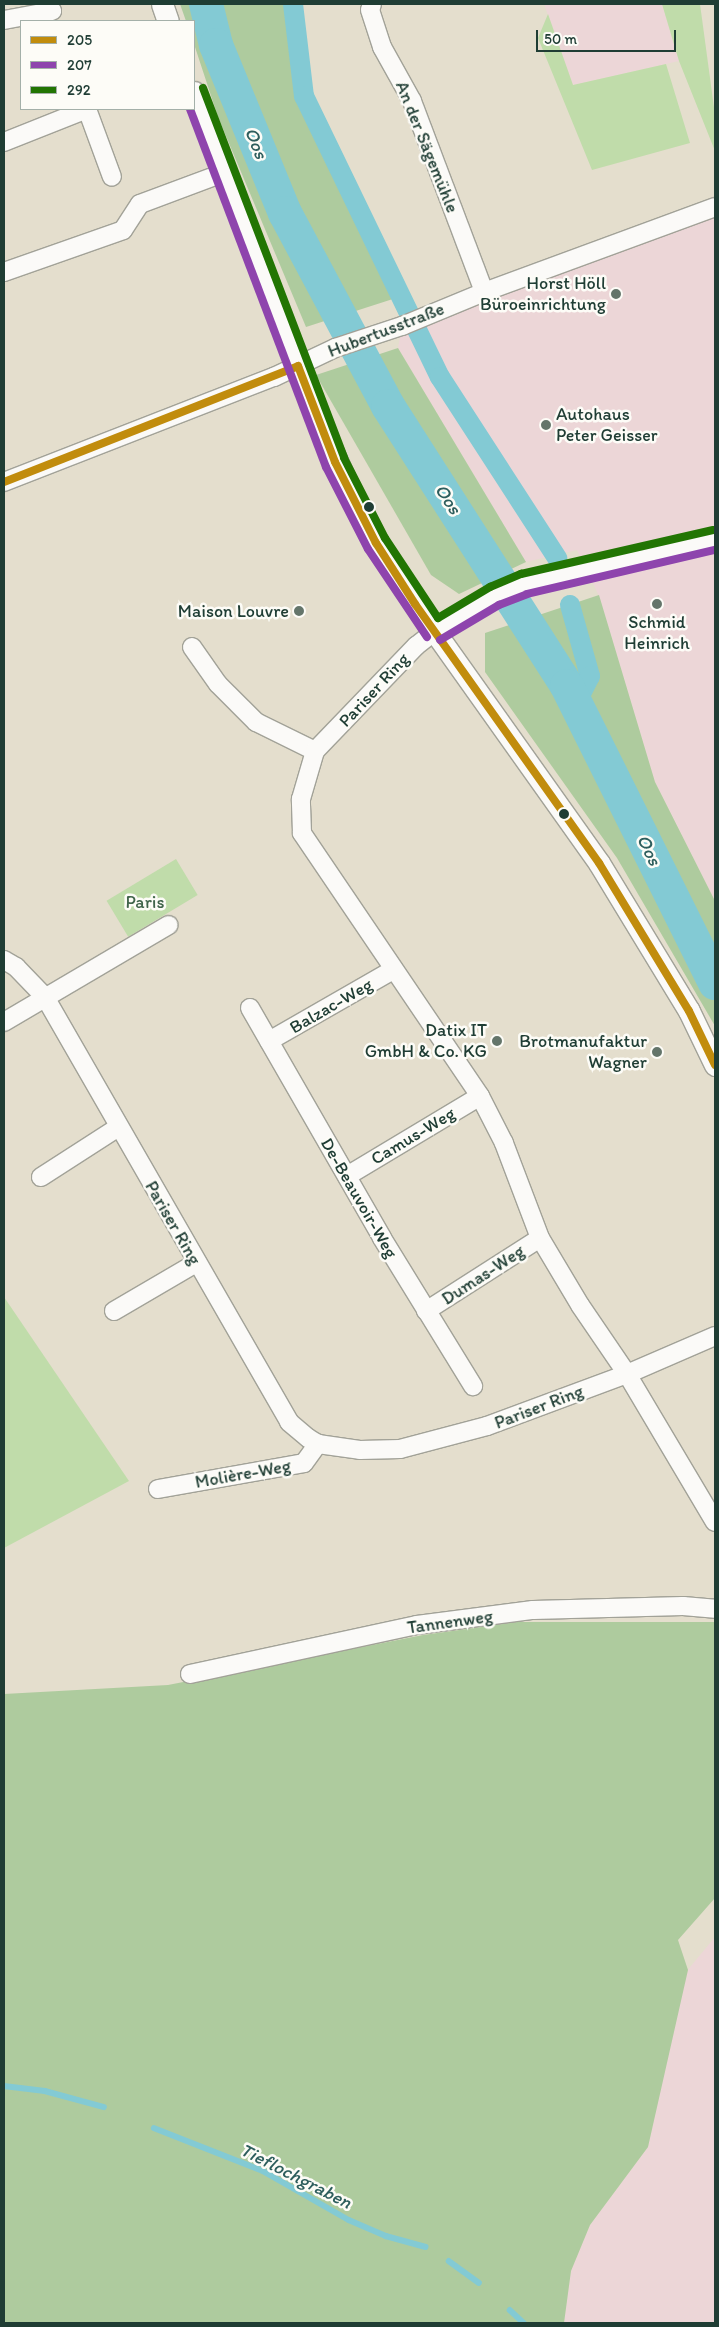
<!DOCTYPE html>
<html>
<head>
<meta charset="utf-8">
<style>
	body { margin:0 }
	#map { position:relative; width:719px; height:2327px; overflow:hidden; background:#e4decd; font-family:Itim,sans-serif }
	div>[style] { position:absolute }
	.built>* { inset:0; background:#ecd6d7 }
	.green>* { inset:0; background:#c0dcaa; transform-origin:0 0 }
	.forest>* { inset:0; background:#aecb9e }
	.stream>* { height:5.5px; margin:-2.75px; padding:0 2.75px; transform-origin:2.75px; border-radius:2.75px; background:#83cad4 }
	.canal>* { height:20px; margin:-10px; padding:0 10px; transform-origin:10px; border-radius:10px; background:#83cad4 }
	.river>* { height:34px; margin:-17px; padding:0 17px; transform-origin:17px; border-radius:17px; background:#83cad4 }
	.roads { filter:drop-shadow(1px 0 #a2a298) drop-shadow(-1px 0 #a2a298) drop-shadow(0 1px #a2a298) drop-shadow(0 -1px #a2a298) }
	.minor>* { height:18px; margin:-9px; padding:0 9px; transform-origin:9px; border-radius:9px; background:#fbfaf8 }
	.tertiary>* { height:21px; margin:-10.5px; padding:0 10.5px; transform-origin:10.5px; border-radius:10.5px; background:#fbfaf8 }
	.bus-1>* { height:8px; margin:-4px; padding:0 4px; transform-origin:4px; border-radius:4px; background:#c18c0d }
	.bus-2>* { height:8px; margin:-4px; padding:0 4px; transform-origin:4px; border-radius:4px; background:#8e44ad }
	.bus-3>* { height:8px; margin:-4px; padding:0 4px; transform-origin:4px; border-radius:4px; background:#227503 }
	.dots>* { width:14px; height:14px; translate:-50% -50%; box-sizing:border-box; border:2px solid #fdfcf7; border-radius:50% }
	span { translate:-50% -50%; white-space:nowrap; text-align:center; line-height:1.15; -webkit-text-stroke:5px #fdfcf7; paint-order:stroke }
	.street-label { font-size:18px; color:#1f3d34 }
	.poi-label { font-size:18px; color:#1f3d34 }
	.right { translate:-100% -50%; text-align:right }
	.left { translate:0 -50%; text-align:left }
	.park-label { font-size:18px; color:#40644a }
	.water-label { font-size:19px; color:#2e5e5d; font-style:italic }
	.frame { position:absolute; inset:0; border:5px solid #1f3d34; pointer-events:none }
	.legend { position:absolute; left:20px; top:20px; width:175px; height:90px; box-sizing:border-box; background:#fdfcf7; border:1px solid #a4b0a9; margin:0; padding:6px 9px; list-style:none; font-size:15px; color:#1f3d34 }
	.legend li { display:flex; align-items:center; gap:10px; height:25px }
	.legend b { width:25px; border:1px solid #a4b0a9 }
	.scale { position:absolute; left:536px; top:30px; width:140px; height:22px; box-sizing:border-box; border:2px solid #1f3d34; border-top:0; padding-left:6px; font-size:15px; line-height:18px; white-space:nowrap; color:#1f3d34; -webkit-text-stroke:4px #fdfcf7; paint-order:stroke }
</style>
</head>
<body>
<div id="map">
	<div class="built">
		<i style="clip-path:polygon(544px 4px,662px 4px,679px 61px,573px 85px)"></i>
		<i style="clip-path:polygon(715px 215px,715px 901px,655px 782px,599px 596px,577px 550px,526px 562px,398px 348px,402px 326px)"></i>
		<i style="clip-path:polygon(715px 1937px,715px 2323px,564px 2323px,571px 2271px,590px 2225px,648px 2147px,686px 1972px)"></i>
	</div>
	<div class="green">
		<i style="clip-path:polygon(662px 4px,700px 4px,715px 115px,715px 151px,679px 61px)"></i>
		<i style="clip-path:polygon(548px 14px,573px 85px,666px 64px,690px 143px,592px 170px,538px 38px)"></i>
		<i style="left:176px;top:859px;width:42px;height:81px;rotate:59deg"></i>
		<i style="clip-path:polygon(4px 1297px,129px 1481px,4px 1548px)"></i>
	</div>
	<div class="forest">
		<i style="clip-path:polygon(180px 4px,288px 4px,299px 98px,396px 298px,306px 327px,218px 117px,194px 44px,194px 21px,186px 21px)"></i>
		<i style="clip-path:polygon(398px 348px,526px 562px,459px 594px,431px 575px,316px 375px)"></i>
		<i style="clip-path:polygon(599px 595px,655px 782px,715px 901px,715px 1026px,617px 858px,485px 672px,485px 633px)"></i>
		<i style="clip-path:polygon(517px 1622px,715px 1622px,715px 1898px,678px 1940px,688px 1970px,648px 2147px,590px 2225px,571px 2271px,564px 2323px,4px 2323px,4px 1694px,168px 1685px,423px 1635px)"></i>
	</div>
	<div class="stream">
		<i style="left:4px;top:2086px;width:41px;rotate:7deg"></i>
		<i style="left:45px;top:2091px;width:61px;rotate:15.2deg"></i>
		<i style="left:154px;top:2128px;width:117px;rotate:21.5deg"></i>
		<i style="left:263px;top:2171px;width:99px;rotate:29.7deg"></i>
		<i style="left:349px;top:2220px;width:40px;rotate:23.4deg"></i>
		<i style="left:386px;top:2236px;width:41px;rotate:15.4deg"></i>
		<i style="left:449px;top:2261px;width:37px;rotate:36deg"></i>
		<i style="left:510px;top:2310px;width:19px;rotate:43deg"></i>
	</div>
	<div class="canal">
		<i style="left:293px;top:4px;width:93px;rotate:83.2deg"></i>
		<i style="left:304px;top:96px;width:312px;rotate:64.2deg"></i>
		<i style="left:440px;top:377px;width:216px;rotate:57.1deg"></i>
		<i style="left:570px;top:605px;width:74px;rotate:74.3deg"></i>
		<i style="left:590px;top:676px;width:33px;rotate:117deg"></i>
	</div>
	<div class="river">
		<i style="left:206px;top:4px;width:42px;rotate:76.3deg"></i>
		<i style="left:216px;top:45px;width:182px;rotate:67.7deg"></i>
		<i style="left:285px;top:213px;width:219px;rotate:61.9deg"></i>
		<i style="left:388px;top:406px;width:332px;rotate:57.4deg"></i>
		<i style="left:567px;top:686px;width:332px;rotate:63.5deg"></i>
	</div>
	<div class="roads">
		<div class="minor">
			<i style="left:372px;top:4px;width:6px;rotate:108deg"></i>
			<i style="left:370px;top:10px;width:39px;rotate:72deg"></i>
			<i style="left:382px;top:47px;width:62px;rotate:60.9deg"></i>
			<i style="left:412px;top:101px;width:204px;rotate:69.3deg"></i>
			<i style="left:4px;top:20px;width:49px;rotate:-10.6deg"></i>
			<i style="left:87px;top:109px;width:72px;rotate:69.8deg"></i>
			<i style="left:4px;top:142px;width:89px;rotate:-21.7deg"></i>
			<i style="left:4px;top:272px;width:126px;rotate:-19.4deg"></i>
			<i style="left:123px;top:230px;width:31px;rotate:-57deg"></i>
			<i style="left:140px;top:204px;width:89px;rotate:-20.5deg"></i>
			<i style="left:4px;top:482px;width:290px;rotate:-21.3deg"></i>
			<i style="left:274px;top:377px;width:68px;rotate:-25.4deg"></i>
			<i style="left:335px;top:348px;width:71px;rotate:-18.2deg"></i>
			<i style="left:402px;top:326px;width:89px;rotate:-22.5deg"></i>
			<i style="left:484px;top:292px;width:246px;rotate:-20.2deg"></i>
			<i style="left:192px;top:647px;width:45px;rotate:54.9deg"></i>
			<i style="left:218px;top:684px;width:54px;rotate:45deg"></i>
			<i style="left:256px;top:722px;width:66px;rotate:26.2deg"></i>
			<i style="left:4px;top:960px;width:14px;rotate:30deg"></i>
			<i style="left:16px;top:967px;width:42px;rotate:46deg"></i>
			<i style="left:45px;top:997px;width:490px;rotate:60.1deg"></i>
			<i style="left:289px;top:1422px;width:25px;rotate:40deg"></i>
			<i style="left:308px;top:1438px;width:12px;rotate:31deg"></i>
			<i style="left:318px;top:1444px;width:42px;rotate:8.1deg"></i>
			<i style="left:360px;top:1450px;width:40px;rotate:-1.4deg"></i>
			<i style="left:400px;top:1449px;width:90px;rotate:-14.8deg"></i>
			<i style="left:487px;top:1426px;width:149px;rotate:-20.4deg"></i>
			<i style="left:627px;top:1374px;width:83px;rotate:-124.3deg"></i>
			<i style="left:580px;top:1305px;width:78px;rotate:-120.8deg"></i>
			<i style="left:540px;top:1238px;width:102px;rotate:-110.8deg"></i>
			<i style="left:504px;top:1143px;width:53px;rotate:-117.1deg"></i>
			<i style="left:480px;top:1096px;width:318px;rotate:-124.1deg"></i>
			<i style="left:302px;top:833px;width:34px;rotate:-92deg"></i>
			<i style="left:301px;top:799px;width:50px;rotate:-73.7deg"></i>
			<i style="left:315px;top:751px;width:146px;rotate:-46.1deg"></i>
			<i style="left:416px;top:646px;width:24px;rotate:-38deg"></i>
			<i style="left:250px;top:1008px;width:265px;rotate:60.1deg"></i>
			<i style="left:382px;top:1238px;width:174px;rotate:58.4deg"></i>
			<i style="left:4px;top:1022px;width:191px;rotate:-30.5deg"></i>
			<i style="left:269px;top:1041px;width:143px;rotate:-29.8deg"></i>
			<i style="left:347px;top:1176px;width:155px;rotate:-31deg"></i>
			<i style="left:41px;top:1177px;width:90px;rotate:-32.8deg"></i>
			<i style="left:114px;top:1311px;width:95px;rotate:-30.3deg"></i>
			<i style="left:426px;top:1311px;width:135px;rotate:-32.6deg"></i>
			<i style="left:715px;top:1336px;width:96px;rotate:156.6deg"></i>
			<i style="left:627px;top:1374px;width:172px;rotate:59.3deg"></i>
			<i style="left:158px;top:1489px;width:148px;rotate:-10.1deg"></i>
			<i style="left:304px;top:1463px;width:24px;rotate:-54deg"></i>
			<i style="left:190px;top:1674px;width:232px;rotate:-12.2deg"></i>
			<i style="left:417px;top:1625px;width:117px;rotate:-7.4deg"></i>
			<i style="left:533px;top:1610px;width:150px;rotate:-1.5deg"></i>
			<i style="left:683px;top:1606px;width:32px;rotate:5deg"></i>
		</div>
		<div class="tertiary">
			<i style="left:162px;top:4px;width:18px;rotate:71deg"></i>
			<i style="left:194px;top:92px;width:345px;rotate:69.3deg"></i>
			<i style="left:316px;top:415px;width:130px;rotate:65.4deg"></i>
			<i style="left:370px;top:533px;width:84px;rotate:57.6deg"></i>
			<i style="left:415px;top:604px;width:318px;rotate:54.6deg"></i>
			<i style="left:599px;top:863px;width:173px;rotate:58.7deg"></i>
			<i style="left:689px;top:1011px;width:60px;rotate:64.3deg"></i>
			<i style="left:435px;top:631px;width:69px;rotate:-30.3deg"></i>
			<i style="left:495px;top:596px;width:31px;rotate:-22deg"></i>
			<i style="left:524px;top:584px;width:196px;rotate:-13deg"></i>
		</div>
	</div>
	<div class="bus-1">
		<i style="left:298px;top:366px;width:103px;rotate:68.9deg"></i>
		<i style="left:335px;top:462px;width:91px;rotate:63.2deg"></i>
		<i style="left:376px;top:543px;width:72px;rotate:57.4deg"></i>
		<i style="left:415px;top:604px;width:318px;rotate:54.6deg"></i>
		<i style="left:599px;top:863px;width:173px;rotate:58.7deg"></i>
		<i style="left:689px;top:1011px;width:60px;rotate:64.3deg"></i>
		<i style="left:4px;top:482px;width:316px;rotate:-21.5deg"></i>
	</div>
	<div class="bus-2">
		<i style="left:190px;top:109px;width:383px;rotate:69.2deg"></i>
		<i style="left:326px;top:467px;width:92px;rotate:62.9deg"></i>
		<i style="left:368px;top:549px;width:106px;rotate:56.2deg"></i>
		<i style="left:440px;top:640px;width:69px;rotate:-30.7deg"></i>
		<i style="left:499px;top:605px;width:30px;rotate:-21deg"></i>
		<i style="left:527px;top:594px;width:193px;rotate:-13.2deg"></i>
	</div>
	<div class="bus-3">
		<i style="left:203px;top:88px;width:396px;rotate:69.1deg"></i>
		<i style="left:344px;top:458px;width:90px;rotate:62.9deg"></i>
		<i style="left:385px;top:538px;width:96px;rotate:56.5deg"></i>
		<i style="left:438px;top:618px;width:61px;rotate:-30.8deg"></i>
		<i style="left:490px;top:587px;width:34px;rotate:-23deg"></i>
		<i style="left:521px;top:574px;width:197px;rotate:-12.9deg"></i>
	</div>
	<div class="dots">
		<i style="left:616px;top:294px;background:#64756a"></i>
		<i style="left:546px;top:425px;background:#64756a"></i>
		<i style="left:369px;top:507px;background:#1f3d34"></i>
		<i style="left:657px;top:604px;background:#64756a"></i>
		<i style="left:299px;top:611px;background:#64756a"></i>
		<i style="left:564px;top:814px;background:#1f3d34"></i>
		<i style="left:497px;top:1041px;background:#64756a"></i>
		<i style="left:657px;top:1052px;background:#64756a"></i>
	</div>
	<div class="street-label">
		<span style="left:427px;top:147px;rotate:68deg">An der Sägemühle</span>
		<span style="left:386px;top:330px;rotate:-21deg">Hubertusstraße</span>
		<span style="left:374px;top:690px;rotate:-47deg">Pariser Ring</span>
		<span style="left:331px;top:1006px;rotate:-30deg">Balzac-Weg</span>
		<span style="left:413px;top:1136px;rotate:-31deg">Camus-Weg</span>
		<span style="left:359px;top:1198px;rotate:60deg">De-Beauvoir-Weg</span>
		<span style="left:173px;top:1223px;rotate:60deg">Pariser Ring</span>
		<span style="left:483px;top:1275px;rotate:-33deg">Dumas-Weg</span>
		<span style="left:539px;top:1407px;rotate:-21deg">Pariser Ring</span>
		<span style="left:243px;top:1474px;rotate:-10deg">Molière-Weg</span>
		<span style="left:450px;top:1622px;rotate:-8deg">Tannenweg</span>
	</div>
	<div class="poi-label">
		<span class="right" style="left:606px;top:294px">Horst Höll<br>Büroeinrichtung</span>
		<span class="left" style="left:556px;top:425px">Autohaus<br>Peter Geisser</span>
		<span class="right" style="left:289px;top:611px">Maison Louvre</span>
		<span style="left:657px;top:633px">Schmid<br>Heinrich</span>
		<span class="right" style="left:487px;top:1041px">Datix IT<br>GmbH &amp; Co. KG</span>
		<span class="right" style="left:647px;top:1052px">Brotmanufaktur<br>Wagner</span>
	</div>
	<div class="park-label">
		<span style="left:145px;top:902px">Paris</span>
	</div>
	<div class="water-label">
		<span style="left:256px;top:143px;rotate:68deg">Oos</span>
		<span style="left:448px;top:499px;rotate:57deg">Oos</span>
		<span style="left:649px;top:850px;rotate:64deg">Oos</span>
		<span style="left:296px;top:2176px;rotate:27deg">Tieflochgraben</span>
	</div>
	<div class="frame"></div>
	<ul class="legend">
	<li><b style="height:6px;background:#c18c0d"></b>205</li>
	<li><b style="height:6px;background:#8e44ad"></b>207</li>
	<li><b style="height:6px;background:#227503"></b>292</li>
	</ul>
	<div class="scale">50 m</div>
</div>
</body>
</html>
